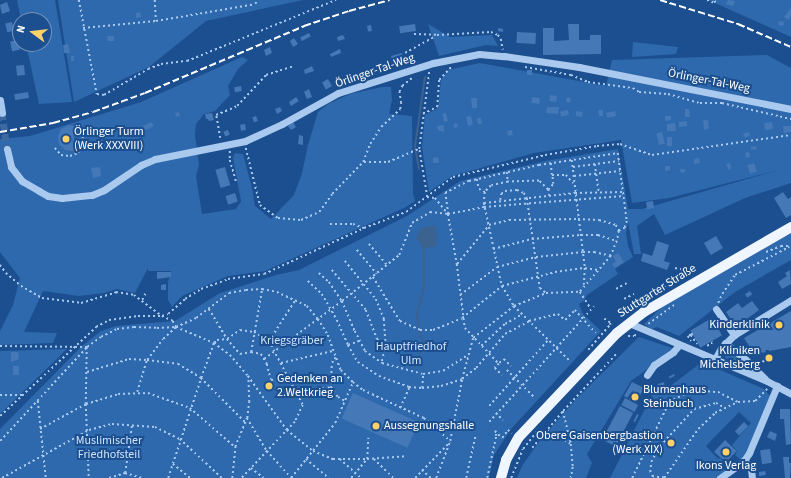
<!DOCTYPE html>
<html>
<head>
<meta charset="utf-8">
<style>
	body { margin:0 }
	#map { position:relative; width:791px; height:478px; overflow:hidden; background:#1b4f8f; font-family:"Source Sans 3",sans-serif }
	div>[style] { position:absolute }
	.green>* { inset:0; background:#2e69ad }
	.water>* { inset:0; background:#3c6290 }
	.stream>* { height:2px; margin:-1px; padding:0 1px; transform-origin:1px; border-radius:1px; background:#3c6290 }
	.building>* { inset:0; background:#4478b7; transform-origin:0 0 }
	.minor-tunnel>* { height:7px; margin-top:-3.5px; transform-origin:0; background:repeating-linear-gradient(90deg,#3d69a0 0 7px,transparent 0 10.5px) }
	.path>* { height:1.5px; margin-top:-0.75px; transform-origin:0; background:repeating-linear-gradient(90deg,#a9c9ee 0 2px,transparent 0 5px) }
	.minor>* { height:7px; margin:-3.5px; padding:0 3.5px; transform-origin:3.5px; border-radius:3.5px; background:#a9c9ee }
	.major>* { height:10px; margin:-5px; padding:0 5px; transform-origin:5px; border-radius:5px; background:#f0f6ff }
	.rail>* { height:2px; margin-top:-1px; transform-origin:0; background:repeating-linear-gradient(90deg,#fff 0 7px,transparent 0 10px) }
	.dots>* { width:11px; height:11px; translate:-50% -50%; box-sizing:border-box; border:2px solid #1b4f8f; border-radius:50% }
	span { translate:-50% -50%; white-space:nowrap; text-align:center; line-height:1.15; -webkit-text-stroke:4px #1b4f8f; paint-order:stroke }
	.street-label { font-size:12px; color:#fff }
	.poi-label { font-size:12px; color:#fff }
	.left { translate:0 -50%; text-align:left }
	.right { translate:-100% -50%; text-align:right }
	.park-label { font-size:12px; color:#cfe3fa }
	.north { position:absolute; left:12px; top:12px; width:40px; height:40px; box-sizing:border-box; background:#1b4f8f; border:1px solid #7695bc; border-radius:50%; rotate:285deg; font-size:11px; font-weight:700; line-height:16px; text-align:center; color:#fff }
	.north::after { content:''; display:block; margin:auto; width:14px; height:18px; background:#ffd166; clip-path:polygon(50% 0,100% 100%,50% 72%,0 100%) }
</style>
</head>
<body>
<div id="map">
	<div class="green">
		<i style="clip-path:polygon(17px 0,55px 0,72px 102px,39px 104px,26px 44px,44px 44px,44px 20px,21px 20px)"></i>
		<i style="clip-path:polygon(58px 0,303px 0,206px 21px,149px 67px,74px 102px)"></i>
		<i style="clip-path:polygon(707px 0,791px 0,791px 37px,715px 3px)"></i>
		<i style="clip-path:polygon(428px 24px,450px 37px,492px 35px,498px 46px,486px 45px,439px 56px)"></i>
		<i style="clip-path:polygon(633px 42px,678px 47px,676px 54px,632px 57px)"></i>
		<i style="clip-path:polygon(767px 55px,791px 68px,791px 183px,745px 198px,665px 235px,654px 214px,637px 226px,641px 254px,634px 254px,628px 222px,626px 233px,628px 246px,633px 257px,615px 269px,618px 274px,587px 295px,584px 301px,579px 304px,583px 314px,601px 331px,511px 429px,494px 455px,489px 478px,0 478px,0 429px,82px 346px,101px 331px,116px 326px,175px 321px,220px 293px,276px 275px,299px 270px,407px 216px,460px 181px,545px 161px,618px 149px,628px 209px,642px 209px,779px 170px,669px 198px,632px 203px,621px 140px,534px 153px,452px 176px,429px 192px,422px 147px,425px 115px,438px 108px,441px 80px,448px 70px,480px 63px,606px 86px,612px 60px)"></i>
		<i style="clip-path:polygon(242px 57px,248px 60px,238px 69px,228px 86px,230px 95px,215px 111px,204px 114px,196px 124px,195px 135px,199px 165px,196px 176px,202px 214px,236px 209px,241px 201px,233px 158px,235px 153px,243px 154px,252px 188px,255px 206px,271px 219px,294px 195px,302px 173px,308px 145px,318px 112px,328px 104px,350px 94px,382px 87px,391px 87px,392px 100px,389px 114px,412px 116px,413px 193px,415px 201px,406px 207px,265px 271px,228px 276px,182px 296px,172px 307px,168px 300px,168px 282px,171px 271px,148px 271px,148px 268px,135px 293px,117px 289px,104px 293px,79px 296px,43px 291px,24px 332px,57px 333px,53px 343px,0 345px,0 331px,13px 305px,20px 278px,0 252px,0 139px,30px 136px,141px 102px)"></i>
		<i style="clip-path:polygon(791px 231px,791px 260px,735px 292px,679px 336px,657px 327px,652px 329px,644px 324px,662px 307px)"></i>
		<i style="clip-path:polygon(639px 337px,675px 349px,631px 381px,587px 454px,592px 463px,586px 478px,517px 478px,522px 466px,538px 443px,576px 399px)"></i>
		<i style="clip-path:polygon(67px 349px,0 414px,0 351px)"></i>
		<i style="clip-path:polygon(726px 352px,731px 353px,745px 364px,725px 358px)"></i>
		<i style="clip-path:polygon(702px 362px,764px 389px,769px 395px,773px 395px,743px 462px,735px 455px,737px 451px,732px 445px,751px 423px,739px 412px,706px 446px,718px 459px,720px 458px,725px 463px,723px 468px,727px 473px,720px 478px,610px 478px,654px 391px,661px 393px)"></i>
	</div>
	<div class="water">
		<i style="clip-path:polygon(435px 225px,437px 236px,436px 246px,424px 249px,416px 238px,421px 228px)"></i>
	</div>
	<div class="stream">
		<i style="left:419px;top:169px;width:23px;rotate:-100deg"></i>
		<i style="left:415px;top:146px;width:70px;rotate:-81.8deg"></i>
		<i style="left:415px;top:366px;width:26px;rotate:-69deg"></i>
		<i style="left:424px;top:342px;width:11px;rotate:-117deg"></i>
		<i style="left:419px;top:332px;width:19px;rotate:-96deg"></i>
		<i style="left:417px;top:313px;width:26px;rotate:-74deg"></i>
		<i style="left:424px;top:288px;width:39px;rotate:-90deg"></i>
	</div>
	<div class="building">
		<i style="clip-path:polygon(728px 0,735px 1px,733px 6px,726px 4px)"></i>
		<i style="clip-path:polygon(7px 2px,10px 11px,2px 14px,0 5px)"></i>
		<i style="clip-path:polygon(791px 8px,791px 16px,788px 20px,784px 17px)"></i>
		<i style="clip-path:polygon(140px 12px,141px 17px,136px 18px,136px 13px)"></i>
		<i style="left:779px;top:21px;width:5px;height:4px;rotate:11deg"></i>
		<i style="left:12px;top:22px;width:9px;height:7px;rotate:77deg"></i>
		<i style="left:415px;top:24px;width:7px;height:16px;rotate:82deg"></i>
		<i style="clip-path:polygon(568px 24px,579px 24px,579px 40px,590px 40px,590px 35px,601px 35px,601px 54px,543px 55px,543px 28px,554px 28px,554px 41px,569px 40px)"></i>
		<i style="left:371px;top:25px;width:6px;height:4px;rotate:81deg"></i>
		<i style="clip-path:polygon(498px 28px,503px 29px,503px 32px,498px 31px)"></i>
		<i style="left:517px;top:32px;width:19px;height:11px;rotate:3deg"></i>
		<i style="left:309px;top:33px;width:4px;height:10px;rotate:63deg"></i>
		<i style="clip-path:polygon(343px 35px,345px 39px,338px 41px,337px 37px)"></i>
		<i style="clip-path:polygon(107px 36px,114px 36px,114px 41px,108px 41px)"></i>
		<i style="clip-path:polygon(294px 38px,298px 44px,293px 47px,290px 41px)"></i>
		<i style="left:18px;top:40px;width:10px;height:8px;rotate:79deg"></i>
		<i style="clip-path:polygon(68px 44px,70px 53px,64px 53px,63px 45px)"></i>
		<i style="clip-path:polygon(270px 47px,272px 53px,266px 56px,264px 50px)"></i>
		<i style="clip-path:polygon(340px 49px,341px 53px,331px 57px,330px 54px)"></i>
		<i style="clip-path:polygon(402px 53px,403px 56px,392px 60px,391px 56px)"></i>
		<i style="left:71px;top:56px;width:3px;height:5px"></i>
		<i style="left:24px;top:65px;width:10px;height:8px;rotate:84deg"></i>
		<i style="clip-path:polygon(312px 66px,314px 71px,305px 74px,304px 70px)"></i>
		<i style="left:527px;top:70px;width:5px;height:5px"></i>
		<i style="left:328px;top:79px;width:8px;height:7px;rotate:60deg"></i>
		<i style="left:241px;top:86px;width:5px;height:7px;rotate:79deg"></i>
		<i style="clip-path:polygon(309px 89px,312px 97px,307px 99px,304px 92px)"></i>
		<i style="left:28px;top:92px;width:6px;height:14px;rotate:81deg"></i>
		<i style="left:550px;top:95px;width:7px;height:6px;rotate:8deg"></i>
		<i style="clip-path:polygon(296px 97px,299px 101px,291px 106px,289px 102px)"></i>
		<i style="left:532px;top:97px;width:8px;height:6px;rotate:7deg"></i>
		<i style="left:567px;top:97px;width:4px;height:5px;rotate:14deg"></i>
		<i style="clip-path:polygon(471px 98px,477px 98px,477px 108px,472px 108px)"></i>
		<i style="clip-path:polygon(280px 107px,282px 111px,277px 114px,275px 109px)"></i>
		<i style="clip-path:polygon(547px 107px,559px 107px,558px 114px,546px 113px)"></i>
		<i style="clip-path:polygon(685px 109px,689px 109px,690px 117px,685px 117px)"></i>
		<i style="left:568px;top:110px;width:5px;height:8px;rotate:79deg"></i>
		<i style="clip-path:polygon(598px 110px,603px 110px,603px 116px,599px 116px)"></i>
		<i style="clip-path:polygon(576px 111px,583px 112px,582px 117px,576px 116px)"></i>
		<i style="left:615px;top:111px;width:5px;height:9px;rotate:79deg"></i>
		<i style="left:179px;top:112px;width:4px;height:4px;rotate:76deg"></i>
		<i style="clip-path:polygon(212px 113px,214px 120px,209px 121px,208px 119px,206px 119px,205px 114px)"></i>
		<i style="left:446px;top:113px;width:8px;height:4px;rotate:76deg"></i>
		<i style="left:256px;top:116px;width:5px;height:4px;rotate:68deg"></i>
		<i style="left:471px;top:116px;width:9px;height:5px;rotate:77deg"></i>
		<i style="clip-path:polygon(665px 116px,671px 116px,671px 120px,665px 121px)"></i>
		<i style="clip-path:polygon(477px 118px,481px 118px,482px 124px,478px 124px)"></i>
		<i style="left:708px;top:120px;width:9px;height:5px;rotate:84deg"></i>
		<i style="clip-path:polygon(687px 121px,687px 126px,679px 127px,679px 122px)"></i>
		<i style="clip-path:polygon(151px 122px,154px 126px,146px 130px,143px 126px)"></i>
		<i style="clip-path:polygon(293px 122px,296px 127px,291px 130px,288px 126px)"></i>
		<i style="left:772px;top:122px;width:7px;height:8px;rotate:82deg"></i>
		<i style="left:457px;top:123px;width:4px;height:4px;rotate:76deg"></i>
		<i style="clip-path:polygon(675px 123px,676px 131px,667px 131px,667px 124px)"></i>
		<i style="left:245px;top:124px;width:6px;height:5px;rotate:81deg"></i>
		<i style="clip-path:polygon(69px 125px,76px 127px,80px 129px,73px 136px,74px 140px,72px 141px,77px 150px,73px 151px,65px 150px,59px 144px,58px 137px,61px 129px)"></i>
		<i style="clip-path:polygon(444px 125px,444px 132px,438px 130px,437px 126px)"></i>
		<i style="clip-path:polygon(783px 126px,791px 126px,791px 132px,784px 133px)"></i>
		<i style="left:228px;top:130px;width:5px;height:5px;rotate:68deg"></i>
		<i style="left:512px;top:130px;width:5px;height:5px;rotate:79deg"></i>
		<i style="left:662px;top:132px;width:12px;height:6px;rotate:76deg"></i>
		<i style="left:749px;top:132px;width:4px;height:6px;rotate:76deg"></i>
		<i style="clip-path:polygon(299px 135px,303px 136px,303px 145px,298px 144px)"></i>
		<i style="left:667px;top:137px;width:5px;height:9px"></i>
		<i style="clip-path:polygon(756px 146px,757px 149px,751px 150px,751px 147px)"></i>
		<i style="left:749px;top:152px;width:5px;height:4px;rotate:79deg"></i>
		<i style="clip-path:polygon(438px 157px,439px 163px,433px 163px,433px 158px)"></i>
		<i style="clip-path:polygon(699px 158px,700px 163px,694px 164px,694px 159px)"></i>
		<i style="clip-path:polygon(730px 163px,731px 169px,729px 170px,726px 164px)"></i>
		<i style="left:754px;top:163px;width:9px;height:7px;rotate:72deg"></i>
		<i style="clip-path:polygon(665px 166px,670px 166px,670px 170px,665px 171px)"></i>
		<i style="clip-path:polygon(100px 167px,101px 176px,93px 178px,91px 168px)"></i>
		<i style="left:225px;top:167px;width:19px;height:10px;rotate:74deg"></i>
		<i style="clip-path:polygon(680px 169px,685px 169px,685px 172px,681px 173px)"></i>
		<i style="clip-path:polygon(783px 192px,788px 199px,791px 197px,791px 215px,786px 218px,774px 198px)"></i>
		<i style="left:235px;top:193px;width:9px;height:10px;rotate:72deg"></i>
		<i style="left:653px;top:201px;width:7px;height:7px;rotate:82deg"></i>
		<i style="left:716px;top:236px;width:14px;height:14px;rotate:60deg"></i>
		<i style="clip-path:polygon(657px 241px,669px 245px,664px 261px,670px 263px,667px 270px,641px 261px,643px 253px,652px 256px)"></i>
		<i style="clip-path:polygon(618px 253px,624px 262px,615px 268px,612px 264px,616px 262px,613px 256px)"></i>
		<i style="clip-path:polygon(790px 270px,791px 284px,782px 289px,778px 282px,787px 276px,785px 273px)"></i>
		<i style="clip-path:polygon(157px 272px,171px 272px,171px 277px,157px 279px)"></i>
		<i style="clip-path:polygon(166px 284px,166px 290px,161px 290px,161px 285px)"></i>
		<i style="left:750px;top:291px;width:4px;height:6px;rotate:56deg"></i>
		<i style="clip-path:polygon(752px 301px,759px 310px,736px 327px,726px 312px,738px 303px,742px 308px)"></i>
		<i style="clip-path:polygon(791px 311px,791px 347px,769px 351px,769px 350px,765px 350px,766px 352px,760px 353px,751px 349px,744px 338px)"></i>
		<i style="left:712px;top:318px;width:20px;height:25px;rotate:60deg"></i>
		<i style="clip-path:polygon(11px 352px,18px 352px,19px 359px,11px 362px)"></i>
		<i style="left:13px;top:366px;width:6px;height:9px"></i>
		<i style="left:674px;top:374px;width:2px;height:6px;rotate:63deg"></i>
		<i style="clip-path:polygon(632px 382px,644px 388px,636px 403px,629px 399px,634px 389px,627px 398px,624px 396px)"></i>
		<i style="clip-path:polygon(664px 382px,665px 388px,661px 393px,654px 391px,658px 384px)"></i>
		<i style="left:353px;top:393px;width:72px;height:28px;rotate:24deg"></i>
		<i style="left:625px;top:398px;width:15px;height:8px;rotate:28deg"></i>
		<i style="left:620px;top:406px;width:15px;height:38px;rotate:28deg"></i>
		<i style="clip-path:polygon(780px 409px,790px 409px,791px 444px,786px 445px,784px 419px,780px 419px)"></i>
		<i style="left:637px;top:414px;width:2px;height:8px;rotate:27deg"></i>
		<i style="left:744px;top:422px;width:6px;height:13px;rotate:45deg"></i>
		<i style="clip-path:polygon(770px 431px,777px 434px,775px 441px,767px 437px)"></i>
		<i style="left:725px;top:440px;width:16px;height:16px;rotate:43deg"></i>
		<i style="left:770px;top:449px;width:14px;height:10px;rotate:82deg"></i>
		<i style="clip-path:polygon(783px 457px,789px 457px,789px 463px,791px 463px,790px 478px,785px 478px)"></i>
		<i style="clip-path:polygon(765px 471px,766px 475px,759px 476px,759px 472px)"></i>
	</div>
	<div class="minor-tunnel">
		<i style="left:2px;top:113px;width:36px;rotate:82deg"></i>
	</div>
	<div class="path">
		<i style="left:79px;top:0;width:96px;rotate:79.2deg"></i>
		<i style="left:97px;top:94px;width:7px;rotate:8deg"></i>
		<i style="left:104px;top:95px;width:51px;rotate:-30.6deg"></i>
		<i style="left:148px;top:69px;width:14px;rotate:-21deg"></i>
		<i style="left:161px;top:64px;width:26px;rotate:-7deg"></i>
		<i style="left:187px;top:61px;width:161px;rotate:-22.3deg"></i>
		<i style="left:155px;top:0;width:21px;rotate:87deg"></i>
		<i style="left:707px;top:0;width:9px;rotate:21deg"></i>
		<i style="left:715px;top:3px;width:3px;rotate:-108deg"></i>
		<i style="left:83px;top:28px;width:73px;rotate:-5.5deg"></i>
		<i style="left:156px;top:21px;width:100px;rotate:-9.7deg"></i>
		<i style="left:255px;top:4px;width:4px;rotate:-63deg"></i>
		<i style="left:414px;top:34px;width:23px;rotate:2deg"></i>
		<i style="left:437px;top:35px;width:54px;rotate:-3.2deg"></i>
		<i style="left:491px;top:32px;width:8px;rotate:23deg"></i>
		<i style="left:498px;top:35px;width:5px;rotate:53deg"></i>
		<i style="left:501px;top:39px;width:11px;rotate:80deg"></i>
		<i style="left:405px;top:53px;width:35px;rotate:-29deg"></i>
		<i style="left:525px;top:67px;width:47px;rotate:9.9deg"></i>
		<i style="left:571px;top:75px;width:18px;rotate:22deg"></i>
		<i style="left:588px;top:82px;width:45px;rotate:7.6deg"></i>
		<i style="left:633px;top:88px;width:7px;rotate:34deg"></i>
		<i style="left:639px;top:92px;width:29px;rotate:4deg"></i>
		<i style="left:668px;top:94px;width:33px;rotate:16deg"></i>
		<i style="left:700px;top:103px;width:22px"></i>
		<i style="left:722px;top:103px;width:71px;rotate:13.1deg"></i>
		<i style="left:423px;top:114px;width:16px;rotate:-27deg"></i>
		<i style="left:437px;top:107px;width:27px;rotate:-86deg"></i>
		<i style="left:439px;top:80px;width:18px;rotate:-47deg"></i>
		<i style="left:220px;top:138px;width:23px;rotate:-100deg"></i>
		<i style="left:216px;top:115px;width:23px;rotate:-23deg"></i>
		<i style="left:237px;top:106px;width:42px;rotate:-46.9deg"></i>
		<i style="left:266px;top:75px;width:28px;rotate:-18deg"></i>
		<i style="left:55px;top:148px;width:9px;rotate:49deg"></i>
		<i style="left:61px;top:155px;width:9px;rotate:6deg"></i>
		<i style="left:70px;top:156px;width:9px;rotate:-21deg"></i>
		<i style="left:78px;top:153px;width:11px;rotate:-68deg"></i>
		<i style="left:82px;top:143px;width:11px;rotate:-85deg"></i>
		<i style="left:246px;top:148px;width:59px;rotate:76.2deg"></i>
		<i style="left:260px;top:205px;width:22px;rotate:36deg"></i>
		<i style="left:278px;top:218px;width:23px;rotate:5deg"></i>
		<i style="left:301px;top:220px;width:20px;rotate:-24deg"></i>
		<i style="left:319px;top:212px;width:22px;rotate:-54deg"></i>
		<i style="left:332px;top:194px;width:45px;rotate:-45.9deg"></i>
		<i style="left:363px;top:162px;width:19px;rotate:-69deg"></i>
		<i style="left:370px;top:144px;width:20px;rotate:-57deg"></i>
		<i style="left:381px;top:127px;width:26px;rotate:-43deg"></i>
		<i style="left:400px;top:109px;width:6px;rotate:-81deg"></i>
		<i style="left:401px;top:103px;width:11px;rotate:-100deg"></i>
		<i style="left:399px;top:92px;width:7px;rotate:-63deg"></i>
		<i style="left:402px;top:86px;width:14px;rotate:-39deg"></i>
		<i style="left:230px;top:151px;width:9px;rotate:90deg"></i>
		<i style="left:230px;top:160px;width:22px;rotate:74deg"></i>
		<i style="left:572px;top:160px;width:109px;rotate:83.1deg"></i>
		<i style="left:585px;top:268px;width:17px;rotate:93deg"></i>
		<i style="left:364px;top:162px;width:24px"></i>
		<i style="left:388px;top:162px;width:34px;rotate:-23deg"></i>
		<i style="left:551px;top:163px;width:12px;rotate:85deg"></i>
		<i style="left:595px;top:164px;width:28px;rotate:82deg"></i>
		<i style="left:573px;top:167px;width:46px;rotate:-7.4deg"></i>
		<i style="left:507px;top:172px;width:10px;rotate:84deg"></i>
		<i style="left:574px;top:176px;width:46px;rotate:-6.2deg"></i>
		<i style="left:477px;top:179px;width:10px;rotate:79deg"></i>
		<i style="left:479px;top:189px;width:7px;rotate:27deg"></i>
		<i style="left:548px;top:190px;width:8px;rotate:-50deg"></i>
		<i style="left:553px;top:184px;width:9px;rotate:-96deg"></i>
		<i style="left:552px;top:175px;width:14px"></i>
		<i style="left:566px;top:175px;width:11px;rotate:49deg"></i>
		<i style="left:549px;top:196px;width:6px;rotate:-99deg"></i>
		<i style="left:548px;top:190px;width:13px;rotate:-135deg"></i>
		<i style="left:539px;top:181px;width:31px;rotate:178deg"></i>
		<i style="left:508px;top:182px;width:17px;rotate:167deg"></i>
		<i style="left:491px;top:186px;width:8px;rotate:135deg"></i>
		<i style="left:485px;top:192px;width:11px;rotate:95deg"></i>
		<i style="left:484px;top:203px;width:85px;rotate:77.8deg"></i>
		<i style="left:502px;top:286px;width:23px;rotate:59deg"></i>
		<i style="left:514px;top:306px;width:78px;rotate:44.5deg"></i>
		<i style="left:427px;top:197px;width:8px;rotate:7deg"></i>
		<i style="left:435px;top:198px;width:21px;rotate:51deg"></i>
		<i style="left:448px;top:214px;width:51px;rotate:79.8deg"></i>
		<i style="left:457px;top:264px;width:64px;rotate:82.9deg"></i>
		<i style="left:465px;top:328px;width:50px;rotate:46.6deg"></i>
		<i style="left:499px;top:364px;width:6px;rotate:135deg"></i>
		<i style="left:495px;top:368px;width:10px;rotate:45deg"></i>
		<i style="left:427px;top:197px;width:49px;rotate:-99.5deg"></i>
		<i style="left:419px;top:149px;width:78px;rotate:-82.6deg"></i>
		<i style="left:500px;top:200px;width:6px;rotate:-81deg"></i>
		<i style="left:501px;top:194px;width:5px;rotate:-37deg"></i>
		<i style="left:505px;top:191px;width:12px;rotate:-5deg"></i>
		<i style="left:517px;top:190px;width:8px;rotate:23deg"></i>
		<i style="left:524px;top:193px;width:6px;rotate:59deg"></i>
		<i style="left:527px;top:198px;width:91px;rotate:81.8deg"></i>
		<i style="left:540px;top:288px;width:8px;rotate:40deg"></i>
		<i style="left:484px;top:203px;width:92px;rotate:-6.3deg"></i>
		<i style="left:575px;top:193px;width:48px;rotate:-1.2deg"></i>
		<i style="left:448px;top:214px;width:21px;rotate:-98deg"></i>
		<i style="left:445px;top:193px;width:27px;rotate:-27deg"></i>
		<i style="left:469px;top:181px;width:72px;rotate:-12.9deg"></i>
		<i style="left:539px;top:165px;width:80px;rotate:-8.6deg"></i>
		<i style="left:618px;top:153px;width:69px;rotate:82.5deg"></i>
		<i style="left:627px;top:221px;width:7px;rotate:106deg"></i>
		<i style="left:625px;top:228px;width:7px;rotate:153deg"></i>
		<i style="left:330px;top:224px;width:23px"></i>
		<i style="left:353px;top:224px;width:12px;rotate:20deg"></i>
		<i style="left:369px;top:244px;width:28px;rotate:49deg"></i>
		<i style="left:493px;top:249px;width:40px;rotate:-14.4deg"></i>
		<i style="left:532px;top:239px;width:49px;rotate:-4.7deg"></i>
		<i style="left:581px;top:235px;width:17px"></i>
		<i style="left:598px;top:235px;width:20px;rotate:18deg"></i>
		<i style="left:357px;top:250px;width:31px;rotate:50deg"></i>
		<i style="left:766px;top:252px;width:16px;rotate:-22deg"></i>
		<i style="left:781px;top:246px;width:10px"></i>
		<i style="left:345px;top:261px;width:49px;rotate:50.8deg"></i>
		<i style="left:376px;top:299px;width:22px;rotate:68deg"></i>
		<i style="left:384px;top:319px;width:26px;rotate:86deg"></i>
		<i style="left:386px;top:345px;width:18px;rotate:103deg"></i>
		<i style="left:457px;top:264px;width:50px;rotate:-50.6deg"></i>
		<i style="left:489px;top:225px;width:21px;rotate:-14deg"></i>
		<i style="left:509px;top:220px;width:69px;rotate:-0.8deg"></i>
		<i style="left:578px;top:219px;width:21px;rotate:3deg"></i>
		<i style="left:599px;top:220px;width:18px;rotate:16deg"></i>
		<i style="left:616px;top:225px;width:7px;rotate:63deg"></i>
		<i style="left:619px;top:231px;width:10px;rotate:101deg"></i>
		<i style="left:617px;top:241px;width:16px;rotate:112deg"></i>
		<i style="left:611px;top:256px;width:48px;rotate:130.7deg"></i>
		<i style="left:0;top:265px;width:10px;rotate:53deg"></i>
		<i style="left:6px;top:273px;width:20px;rotate:41deg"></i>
		<i style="left:21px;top:286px;width:24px;rotate:30deg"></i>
		<i style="left:42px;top:298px;width:39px;rotate:7deg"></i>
		<i style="left:81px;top:303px;width:37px;rotate:-17deg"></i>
		<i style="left:116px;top:292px;width:18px;rotate:9deg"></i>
		<i style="left:134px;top:295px;width:35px;rotate:37deg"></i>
		<i style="left:162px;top:316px;width:12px;rotate:24deg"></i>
		<i style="left:173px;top:321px;width:7px;rotate:63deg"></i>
		<i style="left:176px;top:327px;width:41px;rotate:22.8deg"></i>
		<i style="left:214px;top:343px;width:20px;rotate:37deg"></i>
		<i style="left:230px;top:355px;width:28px;rotate:49deg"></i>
		<i style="left:248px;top:376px;width:67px;rotate:54.2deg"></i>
		<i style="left:287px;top:430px;width:33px;rotate:39deg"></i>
		<i style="left:313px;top:451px;width:22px;rotate:22deg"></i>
		<i style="left:333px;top:459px;width:34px"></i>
		<i style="left:367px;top:459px;width:39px;rotate:-4deg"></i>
		<i style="left:675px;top:268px;width:21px;rotate:11deg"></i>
		<i style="left:332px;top:270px;width:52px;rotate:49.6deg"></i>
		<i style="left:366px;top:310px;width:31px;rotate:69deg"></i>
		<i style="left:377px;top:339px;width:11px;rotate:34deg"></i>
		<i style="left:319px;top:273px;width:13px;rotate:42deg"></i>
		<i style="left:329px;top:282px;width:23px;rotate:56deg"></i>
		<i style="left:342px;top:301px;width:33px;rotate:67deg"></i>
		<i style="left:355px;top:331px;width:22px;rotate:63deg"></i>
		<i style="left:365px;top:351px;width:21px;rotate:35deg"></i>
		<i style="left:382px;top:363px;width:42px;rotate:15deg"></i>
		<i style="left:423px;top:374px;width:20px;rotate:-9deg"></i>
		<i style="left:443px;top:371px;width:30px;rotate:-33deg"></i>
		<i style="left:373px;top:277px;width:52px;rotate:58.5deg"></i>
		<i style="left:400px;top:321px;width:22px;rotate:24deg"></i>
		<i style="left:420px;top:330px;width:13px"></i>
		<i style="left:433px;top:330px;width:31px;rotate:-22deg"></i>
		<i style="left:462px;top:318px;width:51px;rotate:-38.7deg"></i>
		<i style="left:502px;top:286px;width:55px;rotate:-14.8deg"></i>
		<i style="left:555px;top:272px;width:30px;rotate:-8deg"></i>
		<i style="left:585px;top:268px;width:13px;rotate:9deg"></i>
		<i style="left:308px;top:281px;width:19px;rotate:43deg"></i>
		<i style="left:322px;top:294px;width:30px;rotate:60deg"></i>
		<i style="left:337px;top:320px;width:27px;rotate:66deg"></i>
		<i style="left:348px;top:345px;width:20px;rotate:60deg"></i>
		<i style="left:358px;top:362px;width:25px;rotate:34deg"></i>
		<i style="left:379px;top:376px;width:32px;rotate:20deg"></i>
		<i style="left:409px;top:387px;width:13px;rotate:4deg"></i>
		<i style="left:422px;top:388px;width:19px;rotate:-6deg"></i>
		<i style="left:441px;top:386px;width:22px;rotate:-18deg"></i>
		<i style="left:462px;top:379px;width:18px;rotate:-38deg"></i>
		<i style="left:476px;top:368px;width:45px;rotate:-49.5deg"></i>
		<i style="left:505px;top:334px;width:27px;rotate:-28deg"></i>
		<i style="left:529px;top:321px;width:30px;rotate:-14deg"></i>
		<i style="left:558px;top:314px;width:9px;rotate:41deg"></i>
		<i style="left:565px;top:320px;width:14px;rotate:-45deg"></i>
		<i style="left:575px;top:310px;width:31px;rotate:48deg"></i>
		<i style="left:616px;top:289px;width:13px;rotate:-29deg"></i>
		<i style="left:580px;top:292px;width:20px;rotate:57deg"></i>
		<i style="left:460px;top:295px;width:46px;rotate:-37.1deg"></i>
		<i style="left:497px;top:267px;width:40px;rotate:-14.4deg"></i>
		<i style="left:536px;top:257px;width:47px;rotate:-6.1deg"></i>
		<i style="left:583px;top:252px;width:11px"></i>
		<i style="left:594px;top:252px;width:17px;rotate:13deg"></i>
		<i style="left:624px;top:299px;width:11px;rotate:-27deg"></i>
		<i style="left:142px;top:300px;width:9px;rotate:-63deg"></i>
		<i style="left:638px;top:301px;width:24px;rotate:-30deg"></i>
		<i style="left:659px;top:289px;width:22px;rotate:-22deg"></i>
		<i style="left:718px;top:303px;width:10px;rotate:-66deg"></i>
		<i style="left:722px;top:294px;width:23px;rotate:-56deg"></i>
		<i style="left:735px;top:275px;width:61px;rotate:-27.4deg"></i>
		<i style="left:209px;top:309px;width:35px;rotate:59deg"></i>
		<i style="left:227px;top:339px;width:16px;rotate:-35deg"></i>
		<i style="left:240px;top:330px;width:14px;rotate:8deg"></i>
		<i style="left:254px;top:332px;width:17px;rotate:31deg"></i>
		<i style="left:269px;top:341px;width:72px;rotate:62deg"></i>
		<i style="left:303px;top:405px;width:19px;rotate:115deg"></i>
		<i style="left:295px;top:422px;width:77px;rotate:133.4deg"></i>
		<i style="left:648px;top:324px;width:34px;rotate:-36deg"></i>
		<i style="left:693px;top:334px;width:2px;rotate:153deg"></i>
		<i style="left:691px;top:335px;width:11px;rotate:56deg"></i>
		<i style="left:691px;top:335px;width:3px;rotate:162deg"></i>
		<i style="left:688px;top:336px;width:6px;rotate:59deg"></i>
		<i style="left:628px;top:336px;width:6px"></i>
		<i style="left:634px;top:336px;width:5px;rotate:-37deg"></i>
		<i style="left:269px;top:341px;width:50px;rotate:-57.3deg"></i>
		<i style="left:348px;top:345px;width:12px;rotate:-20deg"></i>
		<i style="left:0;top:346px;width:87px;rotate:0.7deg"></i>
		<i style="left:87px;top:347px;width:57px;rotate:91deg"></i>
		<i style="left:86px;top:404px;width:74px;rotate:87.7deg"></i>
		<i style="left:481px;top:346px;width:33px;rotate:-43deg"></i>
		<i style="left:505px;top:324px;width:20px;rotate:-30deg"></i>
		<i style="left:707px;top:346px;width:6px;rotate:-31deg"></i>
		<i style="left:712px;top:343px;width:1px;rotate:-135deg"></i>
		<i style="left:588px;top:350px;width:33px;rotate:-49deg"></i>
		<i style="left:610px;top:325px;width:2px;rotate:-90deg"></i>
		<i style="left:610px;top:323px;width:7px;rotate:-146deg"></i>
		<i style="left:251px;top:352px;width:64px;rotate:-80.1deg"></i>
		<i style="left:336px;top:358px;width:4px;rotate:135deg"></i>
		<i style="left:333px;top:361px;width:5px;rotate:101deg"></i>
		<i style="left:332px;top:366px;width:21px;rotate:93deg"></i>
		<i style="left:331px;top:387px;width:12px;rotate:55deg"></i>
		<i style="left:338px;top:397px;width:8px;rotate:30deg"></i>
		<i style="left:264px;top:359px;width:97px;rotate:-36.6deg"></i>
		<i style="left:342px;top:301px;width:73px;rotate:-38.9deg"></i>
		<i style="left:399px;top:255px;width:35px;rotate:-68deg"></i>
		<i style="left:412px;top:223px;width:21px;rotate:-31deg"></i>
		<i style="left:430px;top:212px;width:18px;rotate:6deg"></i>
		<i style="left:448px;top:214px;width:37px;rotate:-11deg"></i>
		<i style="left:484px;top:207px;width:140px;rotate:-4.5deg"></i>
		<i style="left:281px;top:363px;width:53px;rotate:-13deg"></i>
		<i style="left:499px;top:363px;width:6px;rotate:-39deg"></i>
		<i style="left:504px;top:359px;width:10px;rotate:45deg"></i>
		<i style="left:758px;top:364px;width:7px;rotate:-27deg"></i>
		<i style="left:507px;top:370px;width:38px;rotate:45deg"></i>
		<i style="left:87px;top:372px;width:44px;rotate:-17.2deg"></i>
		<i style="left:129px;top:359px;width:18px;rotate:3deg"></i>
		<i style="left:147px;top:360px;width:31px;rotate:7deg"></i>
		<i style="left:178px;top:364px;width:27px;rotate:31deg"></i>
		<i style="left:201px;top:378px;width:62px;rotate:45deg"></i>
		<i style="left:422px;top:388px;width:14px;rotate:-86deg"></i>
		<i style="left:137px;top:392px;width:34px;rotate:-73deg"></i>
		<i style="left:147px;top:360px;width:26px;rotate:-53deg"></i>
		<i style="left:163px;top:339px;width:18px;rotate:-43deg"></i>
		<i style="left:298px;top:393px;width:34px;rotate:-10deg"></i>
		<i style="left:0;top:395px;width:22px"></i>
		<i style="left:38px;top:401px;width:77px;rotate:84.1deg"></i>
		<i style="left:489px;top:406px;width:89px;rotate:-48.2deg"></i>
		<i style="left:400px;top:408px;width:22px;rotate:-66deg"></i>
		<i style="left:563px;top:411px;width:34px;rotate:76deg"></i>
		<i style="left:496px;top:413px;width:10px;rotate:45deg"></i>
		<i style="left:0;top:416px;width:131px;rotate:-42.8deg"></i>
		<i style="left:96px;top:327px;width:15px;rotate:-28deg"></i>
		<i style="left:109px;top:320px;width:29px;rotate:-8deg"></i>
		<i style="left:138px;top:316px;width:24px"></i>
		<i style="left:162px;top:316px;width:6px;rotate:-18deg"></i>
		<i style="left:168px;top:314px;width:23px;rotate:-41deg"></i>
		<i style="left:185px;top:299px;width:19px;rotate:-32deg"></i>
		<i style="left:201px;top:289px;width:29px;rotate:-20deg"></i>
		<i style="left:228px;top:279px;width:36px;rotate:-8deg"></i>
		<i style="left:264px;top:274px;width:110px;rotate:-24.7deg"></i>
		<i style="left:364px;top:228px;width:45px;rotate:-20.9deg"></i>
		<i style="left:406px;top:212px;width:59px;rotate:-36.7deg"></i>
		<i style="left:453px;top:177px;width:95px;rotate:-13.4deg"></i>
		<i style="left:545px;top:155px;width:53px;rotate:-9.8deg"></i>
		<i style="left:597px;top:146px;width:23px;rotate:-5deg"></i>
		<i style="left:620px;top:144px;width:34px;rotate:19deg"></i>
		<i style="left:652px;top:155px;width:140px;rotate:-8.2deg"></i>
		<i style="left:247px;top:418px;width:39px;rotate:59deg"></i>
		<i style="left:267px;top:451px;width:36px;rotate:48deg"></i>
		<i style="left:489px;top:422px;width:156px;rotate:-47.8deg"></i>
		<i style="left:40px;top:429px;width:52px;rotate:-28.5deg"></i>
		<i style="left:86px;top:404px;width:34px;rotate:-17deg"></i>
		<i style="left:118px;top:394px;width:30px;rotate:-2deg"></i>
		<i style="left:148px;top:393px;width:45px;rotate:19.7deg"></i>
		<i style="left:190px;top:408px;width:60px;rotate:40.9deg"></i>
		<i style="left:547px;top:430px;width:28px;rotate:30deg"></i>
		<i style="left:571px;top:444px;width:23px;rotate:85deg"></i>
		<i style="left:573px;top:467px;width:11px;rotate:100deg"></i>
		<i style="left:495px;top:431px;width:10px;rotate:45deg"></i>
		<i style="left:502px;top:438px;width:10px;rotate:-53deg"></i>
		<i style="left:508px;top:430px;width:5px;rotate:37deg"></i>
		<i style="left:0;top:441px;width:128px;rotate:-47.2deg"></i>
		<i style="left:87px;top:347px;width:17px;rotate:-36deg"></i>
		<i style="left:101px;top:337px;width:18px;rotate:-27deg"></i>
		<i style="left:117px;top:329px;width:17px;rotate:-7deg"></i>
		<i style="left:134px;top:327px;width:23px;rotate:2deg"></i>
		<i style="left:157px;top:328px;width:19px;rotate:-3deg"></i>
		<i style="left:176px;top:327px;width:22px;rotate:-24deg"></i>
		<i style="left:196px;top:318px;width:41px;rotate:-37.1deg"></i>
		<i style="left:229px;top:293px;width:17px;rotate:-10deg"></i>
		<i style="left:246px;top:290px;width:16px;rotate:-4deg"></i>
		<i style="left:262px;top:289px;width:15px;rotate:11deg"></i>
		<i style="left:277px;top:292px;width:33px;rotate:25deg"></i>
		<i style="left:307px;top:306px;width:17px;rotate:50deg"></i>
		<i style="left:318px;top:319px;width:19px;rotate:58deg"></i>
		<i style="left:328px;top:335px;width:37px;rotate:70deg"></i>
		<i style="left:341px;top:370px;width:17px;rotate:45deg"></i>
		<i style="left:353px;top:382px;width:13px;rotate:39deg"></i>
		<i style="left:363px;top:390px;width:67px;rotate:24.7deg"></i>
		<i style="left:424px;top:418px;width:35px;rotate:41deg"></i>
		<i style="left:532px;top:448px;width:48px;rotate:-50deg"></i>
		<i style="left:563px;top:411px;width:79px;rotate:-47deg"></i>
		<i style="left:306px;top:459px;width:30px;rotate:40deg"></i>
		<i style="left:340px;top:459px;width:28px;rotate:42deg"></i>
		<i style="left:374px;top:459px;width:28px;rotate:44deg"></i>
		<i style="left:173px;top:464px;width:22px;rotate:39deg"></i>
		<i style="left:251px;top:468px;width:16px;rotate:38deg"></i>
		<i style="left:422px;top:470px;width:12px;rotate:42deg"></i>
		<i style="left:125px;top:473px;width:49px;rotate:-81.9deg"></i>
		<i style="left:2px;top:478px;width:99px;rotate:-28.9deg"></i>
		<i style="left:89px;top:430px;width:24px;rotate:-15deg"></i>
		<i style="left:112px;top:424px;width:43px;rotate:4deg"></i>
		<i style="left:155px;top:427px;width:28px;rotate:26deg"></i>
		<i style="left:180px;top:439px;width:57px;rotate:42.9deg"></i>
		<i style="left:109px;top:478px;width:17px;rotate:-17deg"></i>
		<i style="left:125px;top:473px;width:18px;rotate:16deg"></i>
		<i style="left:168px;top:478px;width:105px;rotate:-71.7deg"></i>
		<i style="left:201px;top:378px;width:37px;rotate:-70deg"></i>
		<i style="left:214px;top:343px;width:4px;rotate:-45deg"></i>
		<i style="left:217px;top:340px;width:10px;rotate:-6deg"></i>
		<i style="left:227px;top:339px;width:20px;rotate:49deg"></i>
		<i style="left:240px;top:354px;width:11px;rotate:-10deg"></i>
		<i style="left:251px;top:352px;width:10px;rotate:11deg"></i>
		<i style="left:261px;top:354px;width:12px;rotate:59deg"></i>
		<i style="left:267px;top:364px;width:16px;rotate:76deg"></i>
		<i style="left:271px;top:380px;width:19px;rotate:-3deg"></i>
		<i style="left:232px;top:478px;width:31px;rotate:-84deg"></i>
		<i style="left:235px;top:447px;width:31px;rotate:-68deg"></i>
		<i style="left:247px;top:418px;width:16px;rotate:-83deg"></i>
		<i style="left:249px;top:402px;width:26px;rotate:-92deg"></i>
		<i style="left:291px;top:478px;width:70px;rotate:-51.3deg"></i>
		<i style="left:335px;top:423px;width:45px;rotate:-66.3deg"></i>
		<i style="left:351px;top:478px;width:25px;rotate:-50deg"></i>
		<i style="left:367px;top:459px;width:21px;rotate:-87deg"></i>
		<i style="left:415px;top:478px;width:50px;rotate:-45.8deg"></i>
		<i style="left:436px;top:478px;width:40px;rotate:-69deg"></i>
		<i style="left:450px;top:441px;width:63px;rotate:-79deg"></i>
		<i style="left:462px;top:379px;width:42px;rotate:-75deg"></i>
		<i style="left:473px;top:338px;width:52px;rotate:-38deg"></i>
		<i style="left:514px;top:306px;width:35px;rotate:-22deg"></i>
		<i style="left:546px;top:293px;width:34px;rotate:-2deg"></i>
		<i style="left:466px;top:478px;width:42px;rotate:-77.6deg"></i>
		<i style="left:487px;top:478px;width:43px;rotate:-77.9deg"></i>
		<i style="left:496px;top:436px;width:5px;rotate:-101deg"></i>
		<i style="left:511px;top:478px;width:31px;rotate:-68deg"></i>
		<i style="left:523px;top:449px;width:23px;rotate:-52deg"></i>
		<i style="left:632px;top:478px;width:85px;rotate:-64deg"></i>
		<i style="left:669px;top:402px;width:27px;rotate:-27deg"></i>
		<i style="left:693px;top:390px;width:25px;rotate:5deg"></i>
		<i style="left:718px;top:392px;width:22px;rotate:27deg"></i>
		<i style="left:664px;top:478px;width:60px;rotate:-55.2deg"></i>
		<i style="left:698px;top:429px;width:23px;rotate:-43deg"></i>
		<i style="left:715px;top:413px;width:25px;rotate:-26deg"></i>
		<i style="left:738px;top:402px;width:17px;rotate:-3deg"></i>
		<i style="left:755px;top:401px;width:17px;rotate:-45deg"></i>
		<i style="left:664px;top:478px;width:11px;rotate:-175deg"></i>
		<i style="left:653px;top:477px;width:6px;rotate:-121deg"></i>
		<i style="left:650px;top:472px;width:10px;rotate:-84deg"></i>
		<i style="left:651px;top:462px;width:18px;rotate:-61deg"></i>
		<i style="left:660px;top:446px;width:50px;rotate:-47.4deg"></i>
		<i style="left:694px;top:409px;width:23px;rotate:-15deg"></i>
		<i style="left:716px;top:403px;width:10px;rotate:29deg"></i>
	</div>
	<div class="minor">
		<i style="left:0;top:100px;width:13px;rotate:81deg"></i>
		<i style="left:7px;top:149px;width:18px;rotate:77deg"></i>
		<i style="left:11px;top:167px;width:18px;rotate:52deg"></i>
		<i style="left:22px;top:181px;width:20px;rotate:30deg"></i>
		<i style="left:39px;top:191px;width:10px;rotate:29deg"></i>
		<i style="left:48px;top:196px;width:14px;rotate:8deg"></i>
		<i style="left:62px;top:198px;width:30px;rotate:-6deg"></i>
		<i style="left:92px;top:195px;width:13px;rotate:-23deg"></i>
		<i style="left:104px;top:190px;width:45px;rotate:-34deg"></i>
		<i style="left:141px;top:165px;width:15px;rotate:-23deg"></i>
		<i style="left:155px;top:159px;width:92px;rotate:-11.3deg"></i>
		<i style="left:245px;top:141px;width:41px;rotate:-24.7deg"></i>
		<i style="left:282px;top:124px;width:64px;rotate:-29deg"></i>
		<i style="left:338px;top:93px;width:100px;rotate:-17.5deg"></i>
		<i style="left:433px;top:63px;width:47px;rotate:-11.1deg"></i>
		<i style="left:479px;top:54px;width:25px;rotate:5deg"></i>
		<i style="left:504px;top:56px;width:76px;rotate:8.3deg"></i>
		<i style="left:579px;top:67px;width:216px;rotate:11.2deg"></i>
		<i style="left:716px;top:309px;width:32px;rotate:55deg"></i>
		<i style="left:629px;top:323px;width:150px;rotate:22.8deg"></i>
		<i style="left:767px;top:381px;width:27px;rotate:28deg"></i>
		<i style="left:725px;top:343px;width:27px;rotate:39deg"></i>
		<i style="left:746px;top:360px;width:27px;rotate:45deg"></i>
		<i style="left:715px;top:359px;width:13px;rotate:-61deg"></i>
		<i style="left:721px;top:348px;width:18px;rotate:-45deg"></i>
		<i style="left:734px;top:335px;width:67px;rotate:-31.6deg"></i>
		<i style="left:647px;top:375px;width:12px;rotate:-55deg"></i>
		<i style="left:654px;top:365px;width:23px;rotate:-34deg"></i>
		<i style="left:673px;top:352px;width:9px;rotate:-49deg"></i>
		<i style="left:744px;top:460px;width:11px;rotate:52deg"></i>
		<i style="left:751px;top:469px;width:9px;rotate:84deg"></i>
		<i style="left:720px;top:478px;width:28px;rotate:-35deg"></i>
		<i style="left:743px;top:462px;width:11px;rotate:-56deg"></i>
		<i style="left:749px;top:453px;width:73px;rotate:-67.3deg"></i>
	</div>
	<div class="major">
		<i style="left:501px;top:478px;width:19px;rotate:-74deg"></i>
		<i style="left:506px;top:460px;width:26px;rotate:-61deg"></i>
		<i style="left:519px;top:437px;width:143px;rotate:-46.7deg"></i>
		<i style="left:617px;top:333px;width:34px;rotate:-38deg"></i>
		<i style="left:644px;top:312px;width:170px;rotate:-30deg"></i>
	</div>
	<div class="rail">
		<i style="left:660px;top:0;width:82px;rotate:17.1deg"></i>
		<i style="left:738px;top:24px;width:58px;rotate:23.5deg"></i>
		<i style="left:0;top:132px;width:54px;rotate:-9.6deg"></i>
		<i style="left:53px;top:123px;width:41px;rotate:-15.4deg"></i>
		<i style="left:93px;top:112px;width:55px;rotate:-20.1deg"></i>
		<i style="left:145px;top:93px;width:173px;rotate:-22.8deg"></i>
		<i style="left:304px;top:26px;width:47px;rotate:-18.4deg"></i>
		<i style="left:349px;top:11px;width:42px;rotate:-15deg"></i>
	</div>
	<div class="dots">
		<i style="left:66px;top:139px;background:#ffd166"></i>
		<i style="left:779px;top:325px;background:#ffd166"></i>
		<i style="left:769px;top:358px;background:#ffd166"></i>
		<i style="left:269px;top:386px;background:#ffd166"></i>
		<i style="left:635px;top:397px;background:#ffd166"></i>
		<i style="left:376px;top:426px;background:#ffd166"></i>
		<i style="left:671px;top:443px;background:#ffd166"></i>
		<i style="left:726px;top:452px;background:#ffd166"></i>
	</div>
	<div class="street-label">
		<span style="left:375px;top:71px;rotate:-19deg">Örlinger-Tal-Weg</span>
		<span style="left:709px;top:81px;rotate:11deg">Örlinger-Tal-Weg</span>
		<span style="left:657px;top:291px;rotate:-32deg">Stuttgarter Straße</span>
	</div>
	<div class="poi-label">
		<span class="left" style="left:74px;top:139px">Örlinger Turm<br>(Werk XXXVIII)</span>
		<span class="right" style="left:770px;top:325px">Kinderklinik</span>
		<span class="right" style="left:760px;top:358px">Kliniken<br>Michelsberg</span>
		<span class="left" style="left:277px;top:386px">Gedenken an<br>2.Weltkrieg</span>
		<span class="left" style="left:643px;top:397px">Blumenhaus<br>Steinbuch</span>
		<span class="left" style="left:384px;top:426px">Aussegnungshalle</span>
		<span class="right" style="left:663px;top:443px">Obere Gaisenbergbastion<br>(Werk XIX)</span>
		<span style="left:726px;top:466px">Ikons Verlag</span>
	</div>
	<div class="park-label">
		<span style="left:292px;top:341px">Kriegsgräber</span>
		<span style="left:411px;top:354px">Hauptfriedhof<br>Ulm</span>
		<span style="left:109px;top:448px">Muslimischer<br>Friedhofsteil</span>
	</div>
	<div class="north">N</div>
</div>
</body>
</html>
